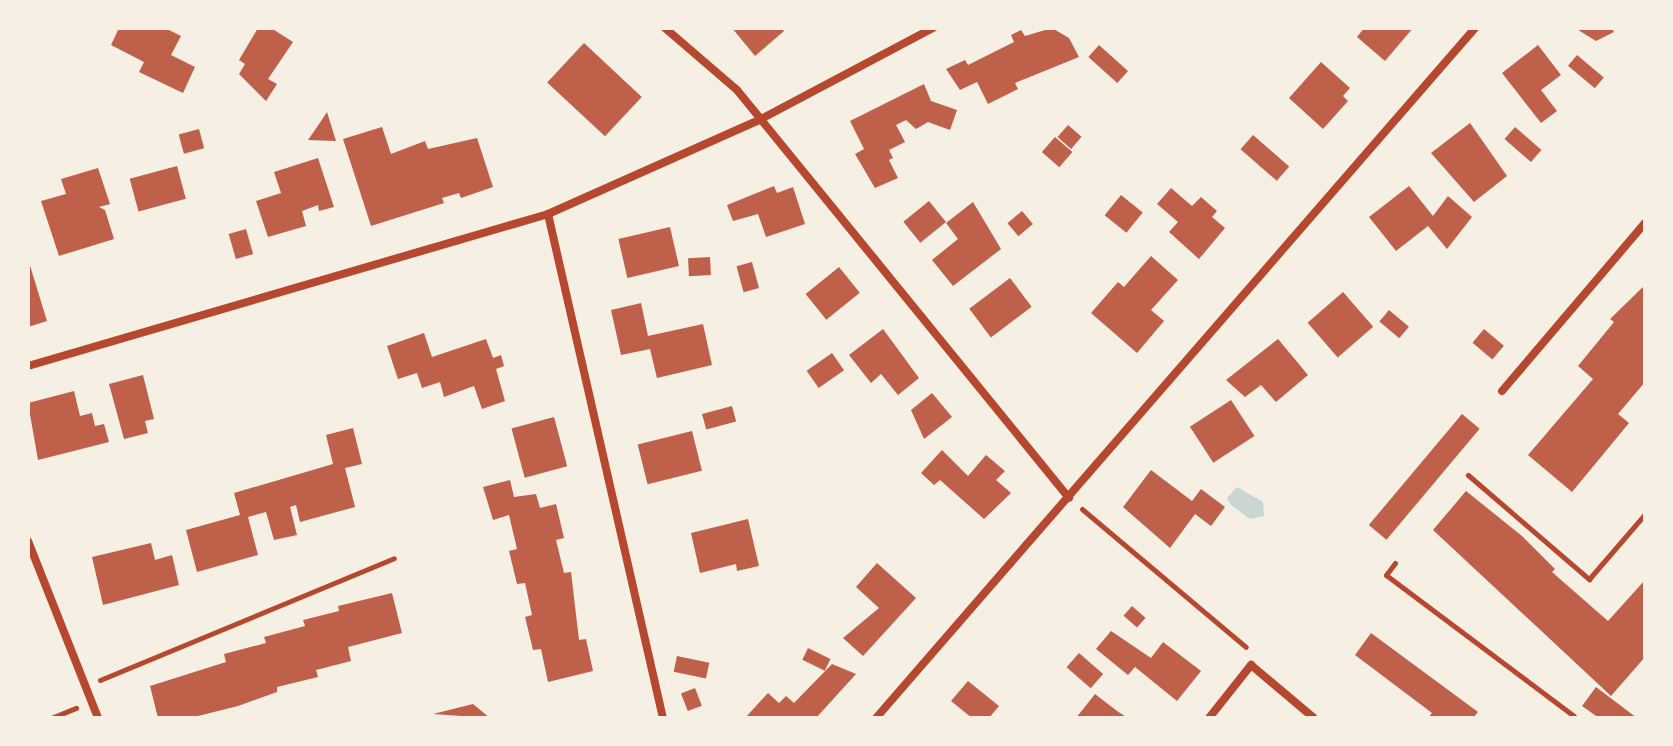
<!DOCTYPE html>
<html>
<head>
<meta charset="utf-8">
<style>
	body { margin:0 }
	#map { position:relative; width:1673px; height:746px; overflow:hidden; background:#f6efe4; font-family:Raleway,sans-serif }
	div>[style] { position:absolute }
	.water>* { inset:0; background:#c9d6d2 }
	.building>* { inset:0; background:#bf614a; transform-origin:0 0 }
	.path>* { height:5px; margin:-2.5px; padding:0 2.5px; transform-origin:2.5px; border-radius:2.5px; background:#b5482f }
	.minor>* { height:8px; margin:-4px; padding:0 4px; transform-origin:4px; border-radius:4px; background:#b5482f }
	span { translate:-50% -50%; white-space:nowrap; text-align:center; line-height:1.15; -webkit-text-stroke:7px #f6efe4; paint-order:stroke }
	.frame { position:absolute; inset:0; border:30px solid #f6efe4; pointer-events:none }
</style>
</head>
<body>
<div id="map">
	<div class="water">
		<i style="clip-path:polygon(1237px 487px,1263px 502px,1264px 516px,1250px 519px,1231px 505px,1227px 498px)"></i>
	</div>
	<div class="building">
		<i style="clip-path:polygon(119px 28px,165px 28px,181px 36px,171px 55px,195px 67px,183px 93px,139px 72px,144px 62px,111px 45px)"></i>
		<i style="clip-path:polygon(258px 28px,271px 28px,293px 42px,268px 79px,277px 84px,266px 101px,239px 74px,245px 64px,239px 60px)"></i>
		<i style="clip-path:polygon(732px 28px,782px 28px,784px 31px,755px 56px)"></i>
		<i style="clip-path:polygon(1052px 28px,1069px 38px,1079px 57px,1015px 83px,1018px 89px,988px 104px,977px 82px,960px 90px,946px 69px,965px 60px,968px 65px,1014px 42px,1011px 35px,1021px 30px,1025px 36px)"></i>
		<i style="clip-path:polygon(1364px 28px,1413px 28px,1385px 61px,1357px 37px)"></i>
		<i style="clip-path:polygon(1575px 28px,1612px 28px,1614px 32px,1596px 41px)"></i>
		<i style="left:584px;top:43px;width:79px;height:54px;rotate:43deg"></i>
		<i style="left:1099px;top:45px;width:39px;height:16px;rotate:42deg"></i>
		<i style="clip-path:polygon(1538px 45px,1561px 75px,1541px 90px,1557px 111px,1541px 123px,1502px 73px)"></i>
		<i style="left:1577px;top:55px;width:35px;height:14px;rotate:40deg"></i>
		<i style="clip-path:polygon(1321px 62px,1350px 88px,1343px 96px,1348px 101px,1323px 129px,1289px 98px)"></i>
		<i style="clip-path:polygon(924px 84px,931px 101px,957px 110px,950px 130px,928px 122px,916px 129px,906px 120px,896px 125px,905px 142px,889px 150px,893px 158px,889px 160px,898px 178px,875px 188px,855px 154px,864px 149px,850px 121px)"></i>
		<i style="clip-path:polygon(327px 112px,336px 141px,308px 140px,317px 127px)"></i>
		<i style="clip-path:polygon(1470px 123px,1507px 176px,1474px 202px,1431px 153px)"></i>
		<i style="left:1068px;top:125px;width:18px;height:16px;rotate:41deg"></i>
		<i style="clip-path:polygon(382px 127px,391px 154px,425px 141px,428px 149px,477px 138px,493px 187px,461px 198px,459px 193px,442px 198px,444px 203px,371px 226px,343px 139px)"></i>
		<i style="left:1515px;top:127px;width:35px;height:16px;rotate:41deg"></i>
		<i style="left:199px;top:129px;width:20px;height:21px;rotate:75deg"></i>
		<i style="left:1253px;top:135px;width:48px;height:19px;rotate:41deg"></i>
		<i style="left:1055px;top:137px;width:23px;height:20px;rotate:41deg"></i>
		<i style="clip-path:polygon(318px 158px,334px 207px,319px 211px,318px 205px,302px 211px,306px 226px,268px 237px,256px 201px,281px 193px,274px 172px)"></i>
		<i style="left:177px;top:166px;width:34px;height:49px;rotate:75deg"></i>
		<i style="clip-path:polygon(98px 168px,110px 204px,99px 207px,105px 210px,114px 239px,59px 256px,41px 201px,66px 194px,61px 179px)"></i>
		<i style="clip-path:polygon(774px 186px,777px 193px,793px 187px,805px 224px,766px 237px,758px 214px,733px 221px,727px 205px)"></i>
		<i style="clip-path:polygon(1409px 186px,1433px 216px,1448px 196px,1472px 217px,1447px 249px,1428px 226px,1396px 251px,1369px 217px)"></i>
		<i style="clip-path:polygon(1171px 188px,1192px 206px,1201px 197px,1217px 211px,1212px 217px,1225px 228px,1199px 259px,1169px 232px,1178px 222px,1157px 204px)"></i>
		<i style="left:1121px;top:195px;width:28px;height:26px;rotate:39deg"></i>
		<i style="left:929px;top:201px;width:27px;height:33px;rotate:51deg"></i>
		<i style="clip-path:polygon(973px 202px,1001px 249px,953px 286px,932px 260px,958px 239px,946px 223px)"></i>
		<i style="left:1022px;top:211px;width:17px;height:19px;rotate:50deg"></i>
		<i style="left:670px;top:227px;width:40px;height:53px;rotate:77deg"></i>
		<i style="left:246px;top:229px;width:26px;height:18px;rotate:74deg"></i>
		<i style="clip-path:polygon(1151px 256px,1178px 280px,1151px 310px,1164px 321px,1137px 353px,1091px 313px,1118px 282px,1124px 287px)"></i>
		<i style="left:710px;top:257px;width:18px;height:22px;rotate:87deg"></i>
		<i style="clip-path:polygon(28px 259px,47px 321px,28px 327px)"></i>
		<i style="left:752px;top:262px;width:27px;height:16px;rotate:75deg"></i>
		<i style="left:839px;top:267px;width:33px;height:43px;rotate:51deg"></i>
		<i style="left:1010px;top:278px;width:36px;height:51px;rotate:53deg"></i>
		<i style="clip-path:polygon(1645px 285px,1645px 382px,1618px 414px,1629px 423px,1572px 492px,1528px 455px,1593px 379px,1578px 366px,1614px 322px,1610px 319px)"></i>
		<i style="left:1343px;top:292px;width:46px;height:47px;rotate:49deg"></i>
		<i style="clip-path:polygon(641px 303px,648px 336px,703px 324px,712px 365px,657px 378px,650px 349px,621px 355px,611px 310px)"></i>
		<i style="left:1389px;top:310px;width:26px;height:15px;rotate:40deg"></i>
		<i style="clip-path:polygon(883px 329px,919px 378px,898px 395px,881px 374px,871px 383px,849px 355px)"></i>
		<i style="left:1484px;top:329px;width:26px;height:18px;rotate:40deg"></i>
		<i style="clip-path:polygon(424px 333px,432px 357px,486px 339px,493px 358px,501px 355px,504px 366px,496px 369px,505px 401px,482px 409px,474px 386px,444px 397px,440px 382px,422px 388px,417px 373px,398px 379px,387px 346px)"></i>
		<i style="clip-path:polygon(1278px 339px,1308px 375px,1276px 402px,1261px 385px,1245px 397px,1226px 380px)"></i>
		<i style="left:832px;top:353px;width:21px;height:31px;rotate:55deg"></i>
		<i style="clip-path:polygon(143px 375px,154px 419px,145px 421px,148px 433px,124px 439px,109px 384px)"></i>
		<i style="clip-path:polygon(74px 391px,80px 416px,92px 413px,95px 426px,104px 424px,109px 442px,38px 460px,28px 403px)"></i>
		<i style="clip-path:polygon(932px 393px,952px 417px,924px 439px,911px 410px)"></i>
		<i style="left:1231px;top:400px;width:43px;height:49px;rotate:57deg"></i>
		<i style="left:732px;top:406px;width:16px;height:31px;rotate:75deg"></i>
		<i style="left:1462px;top:414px;width:23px;height:145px;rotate:40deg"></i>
		<i style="left:554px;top:417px;width:51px;height:44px;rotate:75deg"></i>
		<i style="clip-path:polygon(353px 428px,362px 464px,345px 468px,355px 507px,300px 522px,296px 505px,290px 507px,297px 535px,274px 540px,266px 512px,248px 517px,258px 555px,197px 572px,186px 530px,240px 515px,234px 493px,333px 464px,326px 435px)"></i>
		<i style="left:692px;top:431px;width:41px;height:56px;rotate:76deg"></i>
		<i style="clip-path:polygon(942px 450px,968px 476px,986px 455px,1005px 471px,996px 480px,1011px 493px,984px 519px,940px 480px,934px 485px,921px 473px)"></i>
		<i style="clip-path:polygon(1151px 470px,1192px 501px,1201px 489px,1225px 507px,1211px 526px,1195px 514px,1170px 548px,1123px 507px)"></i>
		<i style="clip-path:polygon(510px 480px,514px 497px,536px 494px,540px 508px,556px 504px,564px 538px,556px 540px,564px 573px,571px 572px,579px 640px,586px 639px,593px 671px,548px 682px,541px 649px,533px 650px,525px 617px,532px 615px,525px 583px,517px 584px,509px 551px,517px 549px,509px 515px,493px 520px,483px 487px)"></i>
		<i style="clip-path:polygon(1466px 491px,1522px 536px,1555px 569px,1552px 572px,1608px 621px,1645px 580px,1645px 657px,1611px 696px,1433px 530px)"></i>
		<i style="clip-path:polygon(748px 519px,759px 566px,737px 571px,736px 564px,700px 573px,691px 533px)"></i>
		<i style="clip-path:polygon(151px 543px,155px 560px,172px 555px,179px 585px,103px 605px,92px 557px)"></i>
		<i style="clip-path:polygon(877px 563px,916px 598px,863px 656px,843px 638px,879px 608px,856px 587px)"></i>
		<i style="clip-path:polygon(392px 593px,402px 633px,348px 647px,351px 661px,316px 670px,318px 677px,277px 687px,277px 692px,238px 706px,190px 718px,158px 718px,150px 686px,226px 662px,224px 654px,266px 643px,264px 637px,305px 626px,303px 620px,339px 611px,338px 606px)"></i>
		<i style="left:1132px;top:606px;width:18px;height:13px;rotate:41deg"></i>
		<i style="clip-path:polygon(1111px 631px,1151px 658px,1163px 642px,1201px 671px,1177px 701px,1135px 667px,1128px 675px,1096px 649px)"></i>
		<i style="clip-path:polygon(1371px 633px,1478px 712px,1473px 718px,1428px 718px,1432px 713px,1355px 655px)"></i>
		<i style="left:808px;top:648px;width:25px;height:13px;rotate:26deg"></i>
		<i style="left:1079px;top:653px;width:32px;height:19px;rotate:41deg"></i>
		<i style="left:677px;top:656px;width:33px;height:16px;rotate:12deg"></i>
		<i style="clip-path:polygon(832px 664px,856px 674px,816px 718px,745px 718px,768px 693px,779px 703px,786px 696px,794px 703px)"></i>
		<i style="clip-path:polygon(968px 681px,999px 706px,989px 718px,972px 718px,951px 701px)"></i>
		<i style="clip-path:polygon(1596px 687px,1637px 718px,1599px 718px,1582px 706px)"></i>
		<i style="left:695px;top:688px;width:19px;height:15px;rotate:69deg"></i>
		<i style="clip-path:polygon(1095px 694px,1117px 711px,1128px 718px,1076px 718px)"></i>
		<i style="clip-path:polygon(473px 704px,490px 718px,433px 714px)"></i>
	</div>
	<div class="path">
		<i style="left:1468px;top:475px;width:160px;rotate:40.7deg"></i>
		<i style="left:1589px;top:579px;width:86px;rotate:-49.3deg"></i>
		<i style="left:1082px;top:509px;width:214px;rotate:40.1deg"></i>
		<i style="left:1395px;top:563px;width:15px;rotate:127deg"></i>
		<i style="left:1386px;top:575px;width:235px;rotate:36.9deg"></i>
		<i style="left:100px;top:680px;width:318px;rotate:-22.5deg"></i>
		<i style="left:51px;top:718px;width:27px;rotate:-22deg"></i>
	</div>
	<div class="minor">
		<i style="left:665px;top:28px;width:95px;rotate:40.7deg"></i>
		<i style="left:737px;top:90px;width:526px;rotate:50.86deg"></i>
		<i style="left:548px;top:214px;width:517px;rotate:77.15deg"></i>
		<i style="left:28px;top:366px;width:542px;rotate:-16.29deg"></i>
		<i style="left:548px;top:214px;width:233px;rotate:-24deg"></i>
		<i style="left:761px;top:119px;width:195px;rotate:-27.9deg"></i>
		<i style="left:1502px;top:391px;width:221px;rotate:-49.6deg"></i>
		<i style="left:28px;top:541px;width:190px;rotate:68.4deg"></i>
		<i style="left:876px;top:718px;width:914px;rotate:-49.04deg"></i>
		<i style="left:1209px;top:718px;width:68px;rotate:-51.6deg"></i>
		<i style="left:1251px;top:665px;width:82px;rotate:40.1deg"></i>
	</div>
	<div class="frame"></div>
</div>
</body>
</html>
